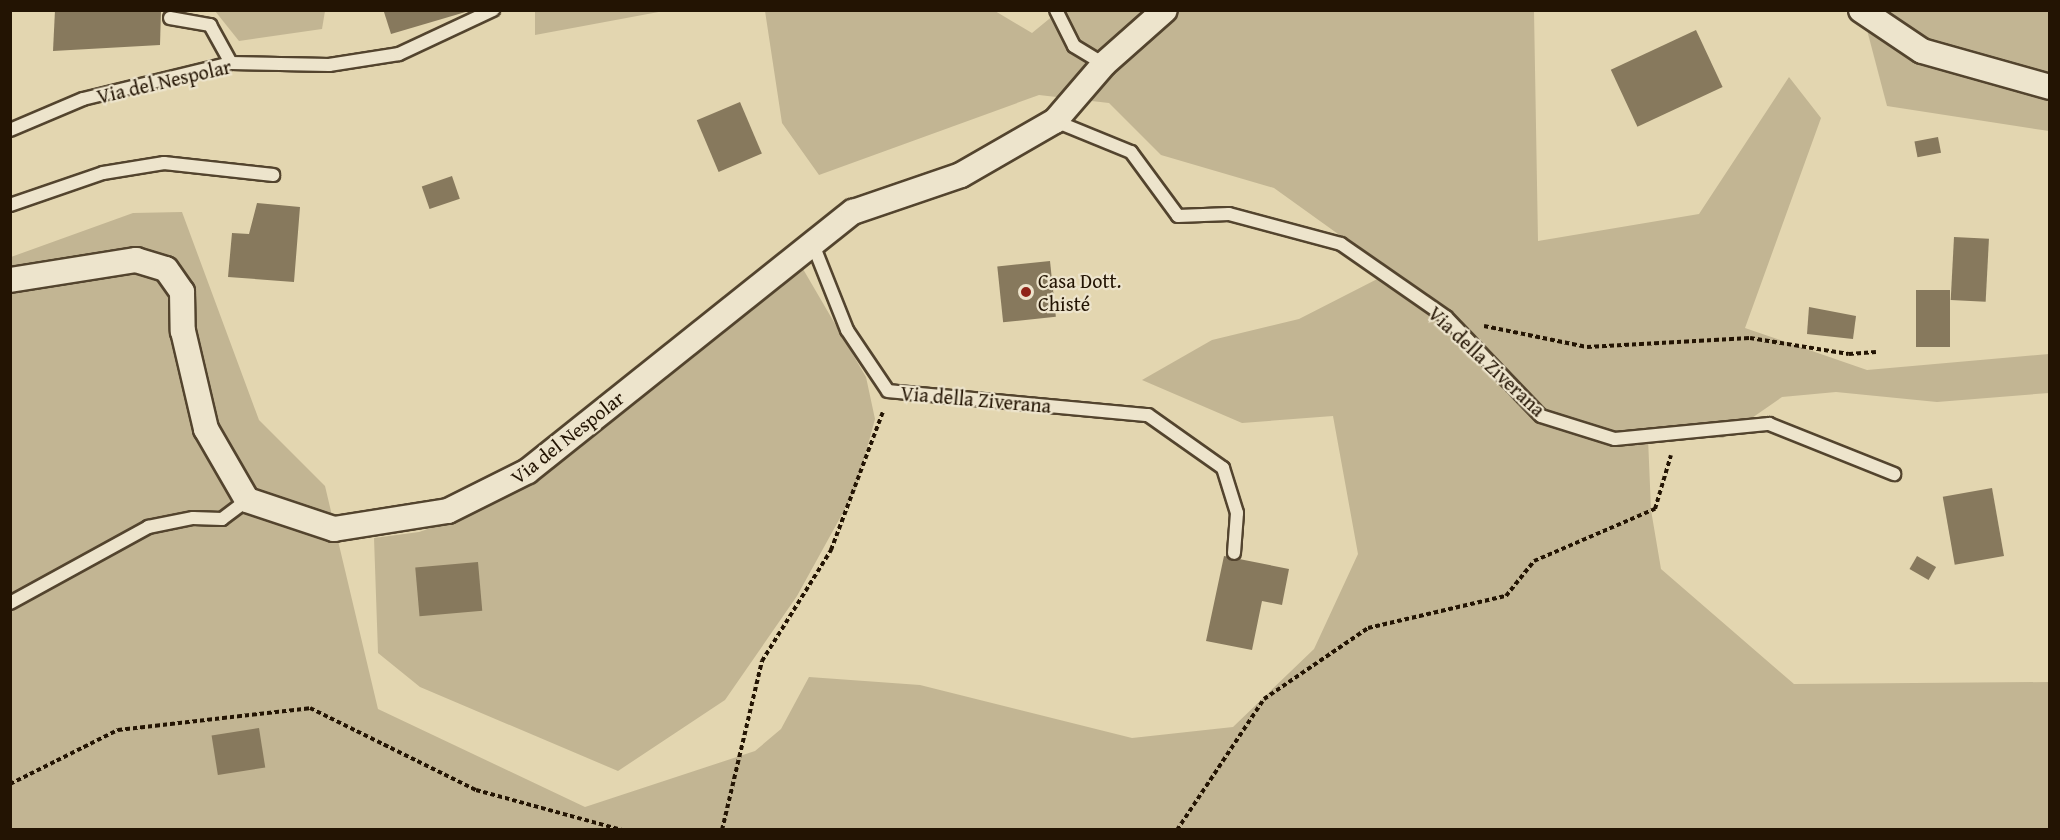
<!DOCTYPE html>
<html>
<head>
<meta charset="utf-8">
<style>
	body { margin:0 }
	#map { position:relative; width:2060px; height:840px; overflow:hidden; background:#e3d6b0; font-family:"Gentium Book Plus",serif }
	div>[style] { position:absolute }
	.green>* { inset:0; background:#c2b593 }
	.building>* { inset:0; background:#87795d; transform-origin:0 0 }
	.path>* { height:4px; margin-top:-2px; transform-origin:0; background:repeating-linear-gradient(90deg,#231403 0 4.5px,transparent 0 7.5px) }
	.roads { filter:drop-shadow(2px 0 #53442e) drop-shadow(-2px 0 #53442e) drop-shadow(0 2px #53442e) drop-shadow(0 -2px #53442e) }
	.service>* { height:12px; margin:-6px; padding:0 6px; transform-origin:6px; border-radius:6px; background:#ede4cc }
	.minor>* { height:24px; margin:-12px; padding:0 12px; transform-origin:12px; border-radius:12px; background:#ede4cc }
	.dots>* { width:16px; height:16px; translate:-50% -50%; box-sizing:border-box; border:3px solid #ede4cc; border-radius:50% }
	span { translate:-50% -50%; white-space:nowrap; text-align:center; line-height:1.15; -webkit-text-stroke:4.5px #ede4cc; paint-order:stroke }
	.street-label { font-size:20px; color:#231403 }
	.poi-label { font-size:20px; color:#231403 }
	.left { translate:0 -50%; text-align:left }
	.frame { position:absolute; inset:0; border:12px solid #231403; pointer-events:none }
</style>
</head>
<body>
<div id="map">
	<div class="green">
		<i style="clip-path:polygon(535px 10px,664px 10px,664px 11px,535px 35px)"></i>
		<i style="clip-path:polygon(1060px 10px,1534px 11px,1538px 241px,1699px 214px,1789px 77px,1821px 118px,1745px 328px,1867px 370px,2049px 354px,2049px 393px,1937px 402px,1836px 392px,1782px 397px,1723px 438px,1648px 438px,1651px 510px,1661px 569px,1794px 684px,2049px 682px,2049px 829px,11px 830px,11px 257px,133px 213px,182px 212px,259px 420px,325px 486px,378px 709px,585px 807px,755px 751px,781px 729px,809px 677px,920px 685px,1132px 738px,1233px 727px,1314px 649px,1358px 554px,1333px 416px,1242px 423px,1142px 380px,1212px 340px,1299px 319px,1391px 272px,1274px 188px,1161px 155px,1109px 103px,1039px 95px,819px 175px,782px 123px,765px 11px,995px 11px,1032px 33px)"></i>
		<i style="clip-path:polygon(215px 11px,325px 11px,322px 29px,239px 41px)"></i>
		<i style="clip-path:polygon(1862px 11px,2049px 11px,2049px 131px,1887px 106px)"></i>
		<i style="clip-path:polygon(803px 269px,866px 377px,875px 419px,856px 489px,797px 596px,725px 700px,618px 771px,420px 687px,378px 653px,374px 538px,419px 532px,460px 518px,537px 477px,782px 275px)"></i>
	</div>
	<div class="building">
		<i style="clip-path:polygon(55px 10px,161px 10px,160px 45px,53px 51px)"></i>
		<i style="clip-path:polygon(390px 10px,469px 10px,469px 11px,391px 34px,384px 12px)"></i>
		<i style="left:1696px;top:30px;width:63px;height:94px;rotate:65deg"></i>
		<i style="left:740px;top:102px;width:56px;height:47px;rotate:67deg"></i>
		<i style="left:1938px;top:137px;width:16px;height:24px;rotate:79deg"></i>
		<i style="left:452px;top:176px;width:24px;height:32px;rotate:71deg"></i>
		<i style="clip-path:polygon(257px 203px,300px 207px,294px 282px,228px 277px,232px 233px,249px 234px)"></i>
		<i style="left:1954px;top:237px;width:35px;height:63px;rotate:3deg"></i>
		<i style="left:1050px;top:261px;width:56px;height:53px;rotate:84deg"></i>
		<i style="left:1950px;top:290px;width:57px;height:34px;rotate:90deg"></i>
		<i style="clip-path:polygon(1809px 307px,1856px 316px,1853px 339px,1807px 334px)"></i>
		<i style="left:1992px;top:488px;width:69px;height:50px;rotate:80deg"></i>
		<i style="clip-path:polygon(1224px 556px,1289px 569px,1282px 605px,1262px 601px,1252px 650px,1206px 641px)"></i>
		<i style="left:1917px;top:556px;width:22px;height:15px;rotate:30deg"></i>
		<i style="left:478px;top:562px;width:49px;height:63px;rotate:85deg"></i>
		<i style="left:259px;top:728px;width:40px;height:48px;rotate:81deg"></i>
	</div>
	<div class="path">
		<i style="left:1484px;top:326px;width:105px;rotate:11.5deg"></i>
		<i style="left:1587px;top:347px;width:163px;rotate:-3.2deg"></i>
		<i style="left:1750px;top:338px;width:100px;rotate:9.2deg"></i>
		<i style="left:1849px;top:354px;width:27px;rotate:-4deg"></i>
		<i style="left:10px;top:784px;width:121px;rotate:-26.6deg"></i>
		<i style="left:118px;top:730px;width:193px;rotate:-6.5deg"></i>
		<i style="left:310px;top:708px;width:185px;rotate:26.3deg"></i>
		<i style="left:476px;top:790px;width:151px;rotate:15.3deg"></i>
		<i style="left:722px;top:830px;width:174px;rotate:-76.7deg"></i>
		<i style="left:762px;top:661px;width:131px;rotate:-58.1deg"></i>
		<i style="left:831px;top:550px;width:147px;rotate:-69.4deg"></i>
		<i style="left:1177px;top:830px;width:157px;rotate:-56.4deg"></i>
		<i style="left:1264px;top:699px;width:126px;rotate:-34.3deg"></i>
		<i style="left:1368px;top:628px;width:142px;rotate:-13.1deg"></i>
		<i style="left:1506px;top:596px;width:45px;rotate:-51.3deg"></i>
		<i style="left:1534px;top:561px;width:132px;rotate:-23.3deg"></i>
		<i style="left:1655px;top:509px;width:56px;rotate:-73.5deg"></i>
	</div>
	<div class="roads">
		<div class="service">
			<i style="left:1056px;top:10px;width:40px;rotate:63.4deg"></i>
			<i style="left:1074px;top:46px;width:35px;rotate:31deg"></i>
			<i style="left:170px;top:18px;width:41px;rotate:9.9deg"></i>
			<i style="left:210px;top:25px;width:43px;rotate:61.1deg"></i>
			<i style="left:1055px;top:121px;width:82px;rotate:22.2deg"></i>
			<i style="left:1131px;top:152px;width:79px;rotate:53.7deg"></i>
			<i style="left:1178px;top:216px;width:51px;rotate:-2.2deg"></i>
			<i style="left:1229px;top:214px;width:116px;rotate:15deg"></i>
			<i style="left:1341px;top:244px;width:128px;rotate:34.8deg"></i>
			<i style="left:1446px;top:317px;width:137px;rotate:46.2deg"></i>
			<i style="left:1541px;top:416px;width:77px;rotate:17.3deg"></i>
			<i style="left:1615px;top:439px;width:155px;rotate:-5.6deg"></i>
			<i style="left:1769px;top:424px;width:135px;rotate:21.8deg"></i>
			<i style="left:10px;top:130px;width:79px;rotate:-23deg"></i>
			<i style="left:83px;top:99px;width:152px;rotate:-13.7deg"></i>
			<i style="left:231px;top:63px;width:98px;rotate:1.2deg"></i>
			<i style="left:329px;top:65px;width:71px;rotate:-8.9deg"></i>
			<i style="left:399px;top:54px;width:104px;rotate:-25.1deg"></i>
			<i style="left:10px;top:205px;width:98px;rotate:-19deg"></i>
			<i style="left:103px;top:173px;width:62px;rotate:-9.3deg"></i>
			<i style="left:164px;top:163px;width:110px;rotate:6.3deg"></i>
			<i style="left:812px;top:242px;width:95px;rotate:68.3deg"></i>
			<i style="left:847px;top:330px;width:73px;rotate:56.1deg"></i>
			<i style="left:888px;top:391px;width:261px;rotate:5.3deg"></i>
			<i style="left:1148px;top:415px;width:92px;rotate:35.2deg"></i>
			<i style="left:1223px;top:468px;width:47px;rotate:72.7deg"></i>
			<i style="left:1237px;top:513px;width:40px;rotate:94.3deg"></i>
			<i style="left:10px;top:603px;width:158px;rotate:-28.8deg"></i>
			<i style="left:148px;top:527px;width:46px;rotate:-11.3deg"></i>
			<i style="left:193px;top:518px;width:29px;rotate:2deg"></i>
			<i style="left:222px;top:519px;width:31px;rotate:-37deg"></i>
		</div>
		<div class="minor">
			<i style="left:1861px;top:10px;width:73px;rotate:33.9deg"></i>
			<i style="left:1922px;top:51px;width:133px;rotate:15.7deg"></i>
			<i style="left:10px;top:280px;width:128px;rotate:-9deg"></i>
			<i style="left:136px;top:260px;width:31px;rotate:17deg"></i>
			<i style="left:166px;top:269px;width:28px;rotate:55deg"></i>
			<i style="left:182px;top:292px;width:39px;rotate:89deg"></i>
			<i style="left:183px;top:331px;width:101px;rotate:76.8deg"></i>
			<i style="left:206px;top:429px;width:82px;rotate:60deg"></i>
			<i style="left:247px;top:500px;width:92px;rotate:18.4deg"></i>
			<i style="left:334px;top:529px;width:115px;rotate:-9deg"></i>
			<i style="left:448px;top:511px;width:89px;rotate:-26.6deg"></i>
			<i style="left:528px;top:471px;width:416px;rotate:-38.6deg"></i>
			<i style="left:853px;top:212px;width:114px;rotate:-18.9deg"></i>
			<i style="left:961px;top:175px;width:108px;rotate:-29.9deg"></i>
			<i style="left:1055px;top:121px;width:75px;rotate:-49.3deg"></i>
			<i style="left:1104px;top:64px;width:81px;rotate:-41.5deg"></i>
		</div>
	</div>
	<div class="dots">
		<i style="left:1026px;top:292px;background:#8f2418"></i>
	</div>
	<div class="street-label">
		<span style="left:164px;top:81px;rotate:-13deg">Via del Nespolar</span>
		<span style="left:1487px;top:361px;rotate:43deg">Via della Ziverana</span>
		<span style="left:976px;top:399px;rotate:5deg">Via della Ziverana</span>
		<span style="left:567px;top:437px;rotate:-38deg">Via del Nespolar</span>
	</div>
	<div class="poi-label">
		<span class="left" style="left:1038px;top:292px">Casa Dott.<br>Chisté</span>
	</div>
	<div class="frame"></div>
</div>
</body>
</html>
